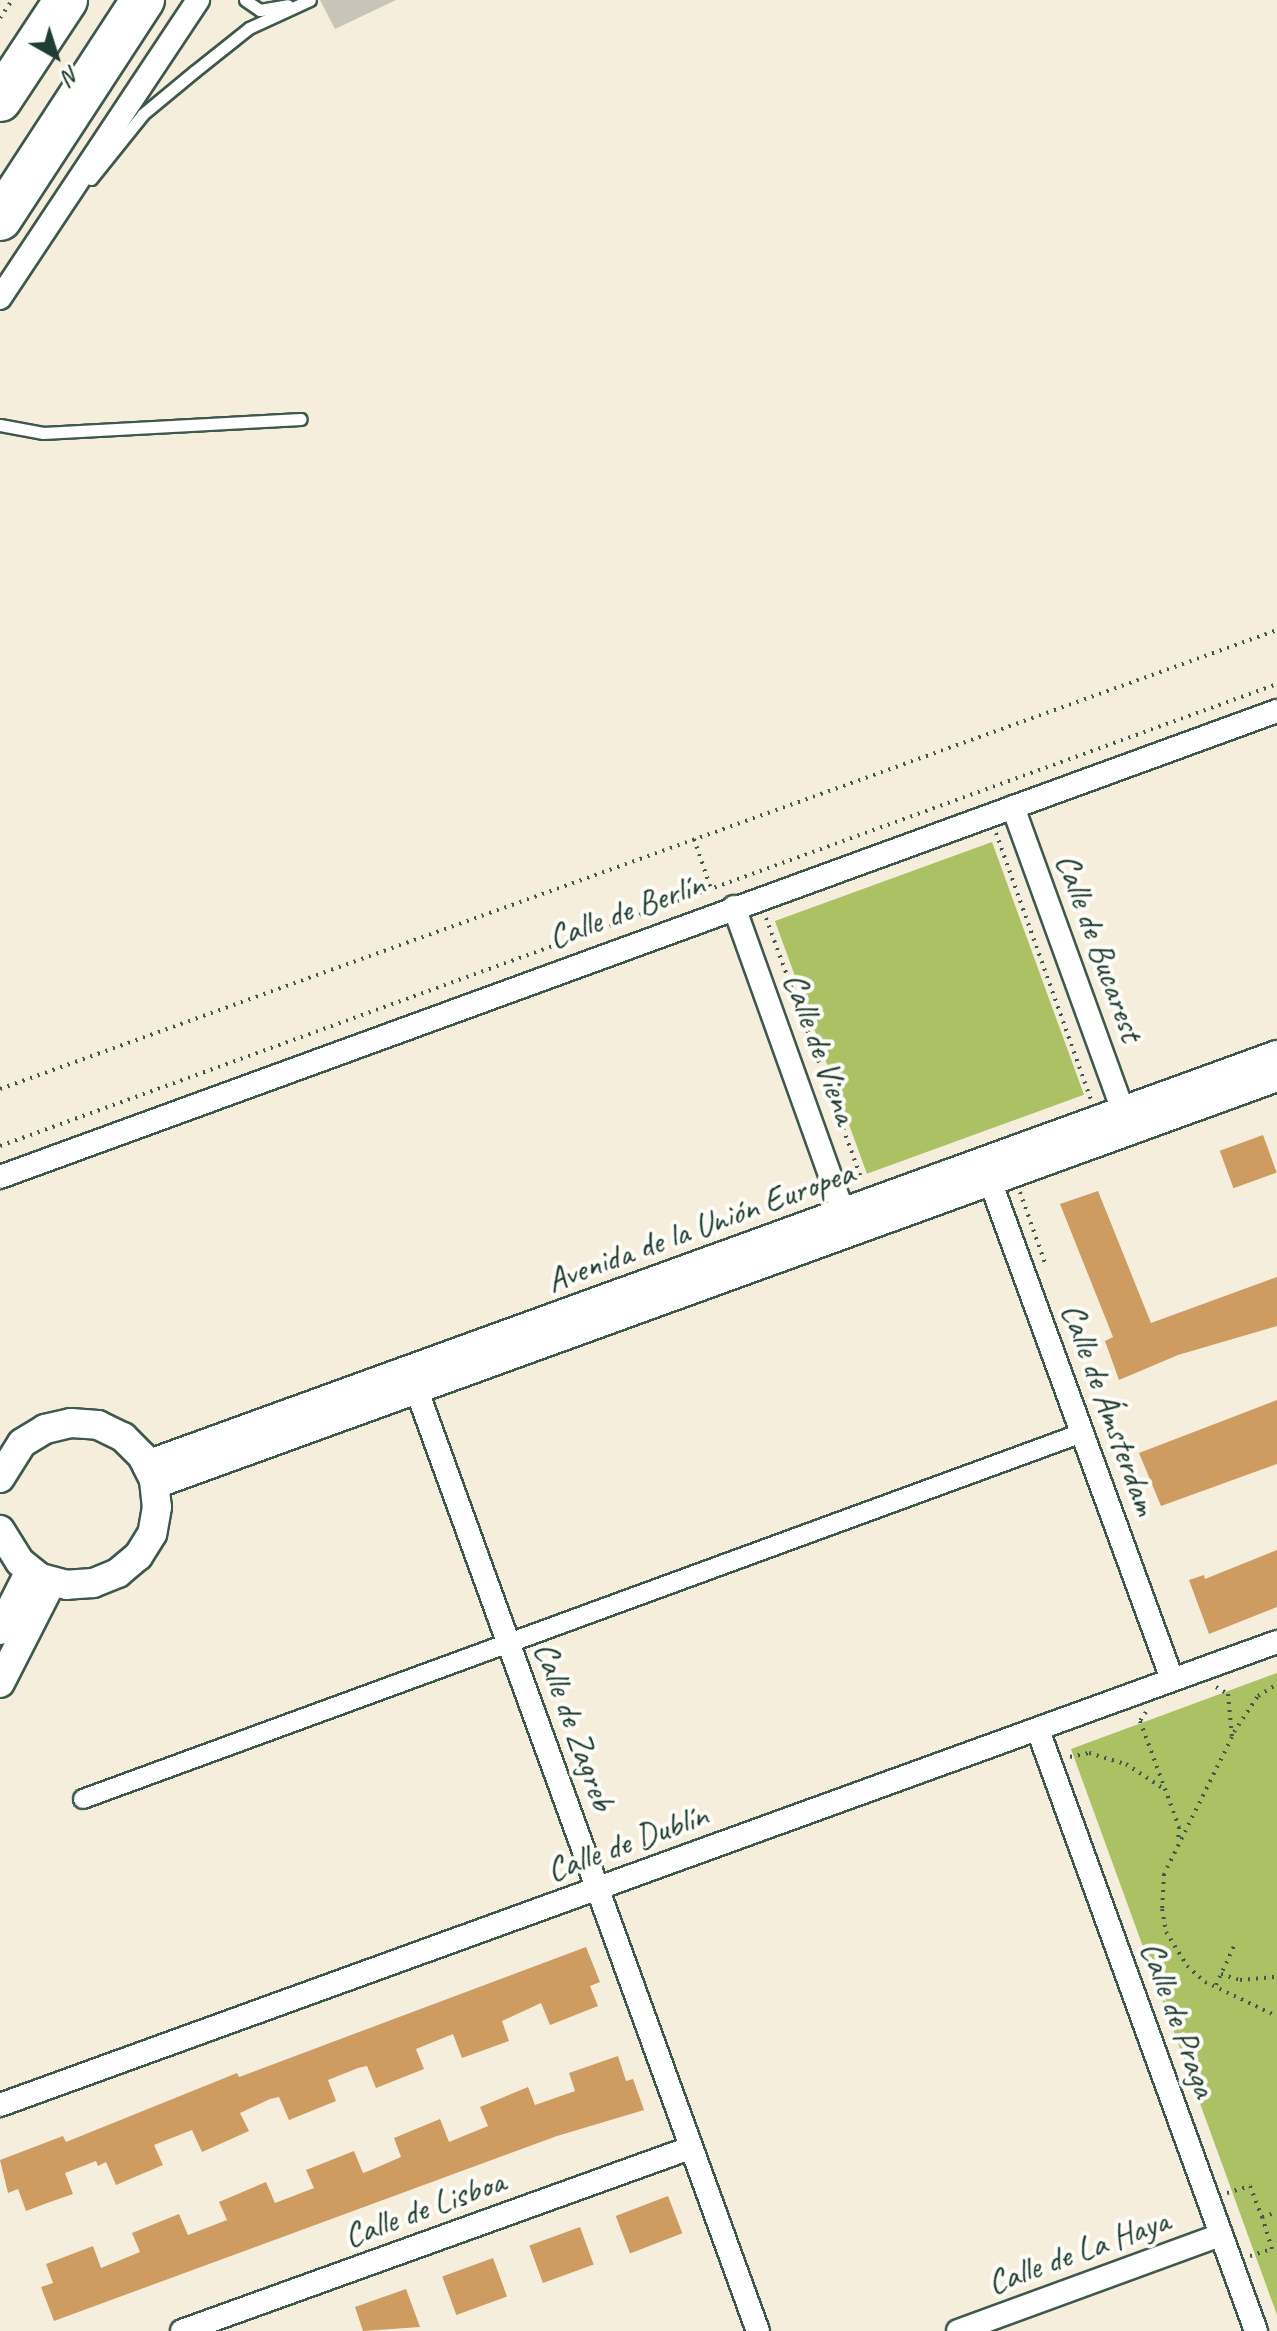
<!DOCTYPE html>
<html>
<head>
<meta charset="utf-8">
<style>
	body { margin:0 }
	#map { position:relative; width:1277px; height:2331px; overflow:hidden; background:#f6eedc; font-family:Caveat,sans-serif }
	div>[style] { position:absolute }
	.industrial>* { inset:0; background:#c8c4b8 }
	.green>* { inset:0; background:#acc064; transform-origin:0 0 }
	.building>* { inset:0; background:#ce9b61; transform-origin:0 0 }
	.path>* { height:4px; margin-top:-2px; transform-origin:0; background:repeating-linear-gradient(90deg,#3f584d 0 2px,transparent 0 8px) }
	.roads { filter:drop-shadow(2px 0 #3f584d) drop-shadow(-2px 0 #3f584d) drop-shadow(0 2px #3f584d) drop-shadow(0 -2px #3f584d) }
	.service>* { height:11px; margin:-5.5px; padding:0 5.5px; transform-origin:5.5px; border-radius:5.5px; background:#fff }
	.pedestrian>* { height:18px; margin:-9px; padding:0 9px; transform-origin:9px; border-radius:9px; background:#fff }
	.minor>* { height:22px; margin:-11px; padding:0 11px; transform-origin:11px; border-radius:11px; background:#fff }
	.tertiary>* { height:28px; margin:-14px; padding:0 14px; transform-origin:14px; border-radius:14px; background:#fff }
	.motorway>* { height:42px; margin:-21px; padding:0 21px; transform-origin:21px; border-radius:21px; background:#fff }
	span { translate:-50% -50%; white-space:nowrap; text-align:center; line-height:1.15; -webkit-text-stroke:8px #fdfcf7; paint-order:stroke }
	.street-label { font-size:34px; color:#1f3d34 }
	.north { position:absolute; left:16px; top:16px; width:80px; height:80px; -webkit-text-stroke:6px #fdfcf7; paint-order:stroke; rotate:141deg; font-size:22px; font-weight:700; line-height:32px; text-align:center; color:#1f3d34 }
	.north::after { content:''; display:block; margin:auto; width:28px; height:36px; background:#1f3d34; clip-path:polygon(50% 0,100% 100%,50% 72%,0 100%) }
</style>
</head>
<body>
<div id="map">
	<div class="industrial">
		<i style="clip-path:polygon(320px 0,396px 0,335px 29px)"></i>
	</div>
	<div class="green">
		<i style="left:992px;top:842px;width:269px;height:231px;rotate:70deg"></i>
		<i style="clip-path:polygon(1277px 1673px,1277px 2315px,1071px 1749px)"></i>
	</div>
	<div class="building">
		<i style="left:1263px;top:1135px;width:40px;height:46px;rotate:70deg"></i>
		<i style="clip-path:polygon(1098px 1191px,1151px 1323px,1277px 1277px,1277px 1326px,1178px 1355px,1119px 1380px,1105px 1341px,1113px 1337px,1060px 1204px)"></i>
		<i style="clip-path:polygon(1277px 1400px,1277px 1464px,1161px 1506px,1139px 1453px)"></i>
		<i style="clip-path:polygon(1277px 1550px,1277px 1607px,1209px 1634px,1189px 1580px,1204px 1575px,1205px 1579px)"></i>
		<i style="clip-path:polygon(586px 1947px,600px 1982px,590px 1986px,598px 2006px,550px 2025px,541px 2003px,502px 2021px,509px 2041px,462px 2058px,453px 2034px,416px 2049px,424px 2069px,376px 2088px,367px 2066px,358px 2068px,328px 2080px,336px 2101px,289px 2120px,279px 2097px,270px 2099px,240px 2113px,249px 2131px,202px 2152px,192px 2130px,154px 2145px,163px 2165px,116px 2185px,106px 2162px,98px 2166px,96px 2161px,65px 2173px,73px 2194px,50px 2202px,26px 2211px,18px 2189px,8px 2193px,0 2160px,63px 2136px,66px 2142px,237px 2073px,239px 2077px)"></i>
		<i style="clip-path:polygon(618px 2056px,626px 2081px,633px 2079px,644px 2110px,557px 2136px,54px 2321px,41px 2287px,53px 2283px,46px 2264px,93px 2246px,101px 2268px,140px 2252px,132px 2233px,179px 2214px,188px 2235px,227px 2220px,219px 2202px,266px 2182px,275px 2203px,314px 2188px,306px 2170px,354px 2151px,363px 2173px,371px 2170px,401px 2157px,394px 2138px,440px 2119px,449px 2142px,488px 2126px,480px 2107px,528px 2087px,535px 2105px,575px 2091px,569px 2073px)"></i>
		<i style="left:668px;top:2196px;width:40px;height:56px;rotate:69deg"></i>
		<i style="left:580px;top:2227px;width:40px;height:54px;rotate:70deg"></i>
		<i style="left:493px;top:2258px;width:41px;height:54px;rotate:70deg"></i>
		<i style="clip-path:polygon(406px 2289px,420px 2327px,363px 2331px,355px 2307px)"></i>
	</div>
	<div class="path">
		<i style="left:0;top:18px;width:22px;rotate:-56deg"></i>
		<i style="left:996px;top:833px;width:283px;rotate:70.4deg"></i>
		<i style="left:694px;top:839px;width:53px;rotate:71.2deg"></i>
		<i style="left:766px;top:918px;width:279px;rotate:69.9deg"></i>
		<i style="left:0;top:1089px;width:1357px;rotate:-19.77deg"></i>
		<i style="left:0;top:1146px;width:1358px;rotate:-19.89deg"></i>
		<i style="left:1020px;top:1192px;width:75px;rotate:70.6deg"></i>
		<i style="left:1216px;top:1687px;width:14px;rotate:30deg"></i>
		<i style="left:1228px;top:1694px;width:43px;rotate:84.7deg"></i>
		<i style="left:1232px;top:1737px;width:153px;rotate:116.4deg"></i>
		<i style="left:1164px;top:1874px;width:35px;rotate:93deg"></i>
		<i style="left:1162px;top:1909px;width:23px;rotate:80deg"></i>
		<i style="left:1166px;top:1932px;width:40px;rotate:58deg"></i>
		<i style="left:1187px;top:1966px;width:24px;rotate:42deg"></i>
		<i style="left:1205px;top:1982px;width:80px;rotate:25.3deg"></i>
		<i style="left:1146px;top:1712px;width:11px;rotate:124deg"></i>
		<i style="left:1140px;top:1721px;width:113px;rotate:69.8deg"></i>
		<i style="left:1179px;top:1827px;width:15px;rotate:94deg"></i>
		<i style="left:1234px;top:1732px;width:43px;rotate:-56.3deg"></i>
		<i style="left:1258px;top:1696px;width:22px;rotate:-32deg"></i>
		<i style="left:1070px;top:1757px;width:19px;rotate:-12deg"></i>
		<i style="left:1089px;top:1753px;width:39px;rotate:17deg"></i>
		<i style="left:1126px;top:1764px;width:45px;rotate:33.3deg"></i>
		<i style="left:1221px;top:1974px;width:20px;rotate:18deg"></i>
		<i style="left:1240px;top:1980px;width:37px;rotate:-5deg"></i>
		<i style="left:1216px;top:1985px;width:45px;rotate:-65.1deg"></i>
		<i style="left:1227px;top:2193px;width:24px;rotate:-17deg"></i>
		<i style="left:1250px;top:2186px;width:33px;rotate:69deg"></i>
		<i style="left:1250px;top:2256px;width:23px;rotate:-18deg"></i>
		<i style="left:1272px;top:2249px;width:34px;rotate:-107deg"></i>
		<i style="left:1262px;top:2217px;width:16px;rotate:-18deg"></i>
	</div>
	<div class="roads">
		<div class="service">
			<i style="left:245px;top:0;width:18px;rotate:34deg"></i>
			<i style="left:260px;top:10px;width:28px;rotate:-10deg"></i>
			<i style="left:91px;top:179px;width:83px;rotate:-51.3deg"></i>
			<i style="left:143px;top:114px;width:67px;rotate:-39.6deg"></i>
			<i style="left:195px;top:71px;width:69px;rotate:-38.5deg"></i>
			<i style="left:249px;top:28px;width:67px;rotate:-24.7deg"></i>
			<i style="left:0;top:425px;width:44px;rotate:10.5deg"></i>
			<i style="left:43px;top:433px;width:258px;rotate:-3.1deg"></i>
		</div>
		<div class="pedestrian">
			<i style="left:83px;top:1799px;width:1064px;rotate:-20.12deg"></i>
		</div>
		<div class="minor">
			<i style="left:0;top:298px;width:358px;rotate:-56.4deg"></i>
			<i style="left:1013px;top:807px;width:323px;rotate:70.1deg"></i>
			<i style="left:734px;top:907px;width:324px;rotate:70.3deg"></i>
			<i style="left:985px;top:1167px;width:545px;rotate:69.94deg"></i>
			<i style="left:0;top:1177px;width:1359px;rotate:-20.05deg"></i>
			<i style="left:412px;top:1377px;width:1015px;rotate:70.07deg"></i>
			<i style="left:1038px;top:1730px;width:639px;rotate:70.06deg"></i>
			<i style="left:0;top:2105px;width:1358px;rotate:-19.93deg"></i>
			<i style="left:182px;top:2331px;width:540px;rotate:-19.81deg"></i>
			<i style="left:958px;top:2331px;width:280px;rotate:-20.1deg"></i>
		</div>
		<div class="tertiary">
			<i style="left:147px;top:1465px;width:1202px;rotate:-19.94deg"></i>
			<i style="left:0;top:1478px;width:41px;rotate:-57.8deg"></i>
			<i style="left:22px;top:1443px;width:27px;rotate:-31deg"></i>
			<i style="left:45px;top:1429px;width:27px;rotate:-13deg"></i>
			<i style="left:71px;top:1423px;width:27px;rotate:4deg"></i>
			<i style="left:98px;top:1425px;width:28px;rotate:26deg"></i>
			<i style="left:123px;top:1437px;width:27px;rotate:45deg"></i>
			<i style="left:142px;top:1456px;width:27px;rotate:63deg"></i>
			<i style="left:154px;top:1480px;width:27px;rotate:84deg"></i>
			<i style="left:157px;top:1507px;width:27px;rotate:100deg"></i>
			<i style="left:152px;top:1534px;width:26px;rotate:122deg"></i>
			<i style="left:138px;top:1556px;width:26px;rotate:140deg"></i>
			<i style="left:118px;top:1573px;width:27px;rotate:158deg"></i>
			<i style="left:93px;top:1583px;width:26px;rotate:176deg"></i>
			<i style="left:67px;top:1585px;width:28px;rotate:-165deg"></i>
			<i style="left:40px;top:1578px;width:26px;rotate:-141deg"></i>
			<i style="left:20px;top:1562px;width:38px;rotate:-122deg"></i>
			<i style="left:155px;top:1484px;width:1194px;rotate:-19.94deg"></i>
			<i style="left:0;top:1630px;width:66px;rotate:-63deg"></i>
			<i style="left:0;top:1683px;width:114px;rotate:-63deg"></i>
		</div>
		<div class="motorway">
			<i style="left:0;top:100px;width:120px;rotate:-56.6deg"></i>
			<i style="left:0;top:219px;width:262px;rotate:-56.9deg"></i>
		</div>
	</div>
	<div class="street-label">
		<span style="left:626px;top:910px;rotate:-20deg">Calle de Berlín</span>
		<span style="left:1100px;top:947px;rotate:70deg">Calle de Bucarest</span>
		<span style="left:821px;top:1048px;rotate:70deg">Calle de Viena</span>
		<span style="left:700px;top:1226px;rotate:-20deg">Avenida de la Unión Europea</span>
		<span style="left:1110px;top:1409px;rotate:70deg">Calle de Ámsterdam</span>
		<span style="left:575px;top:1726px;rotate:70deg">Calle de Zagreb</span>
		<span style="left:627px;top:1842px;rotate:-20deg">Calle de Dublín</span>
		<span style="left:1179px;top:2019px;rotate:70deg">Calle de Praga</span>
		<span style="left:424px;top:2208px;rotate:-20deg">Calle de Lisboa</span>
		<span style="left:1078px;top:2251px;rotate:-20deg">Calle de La Haya</span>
	</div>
	<div class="north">N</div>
</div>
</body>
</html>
